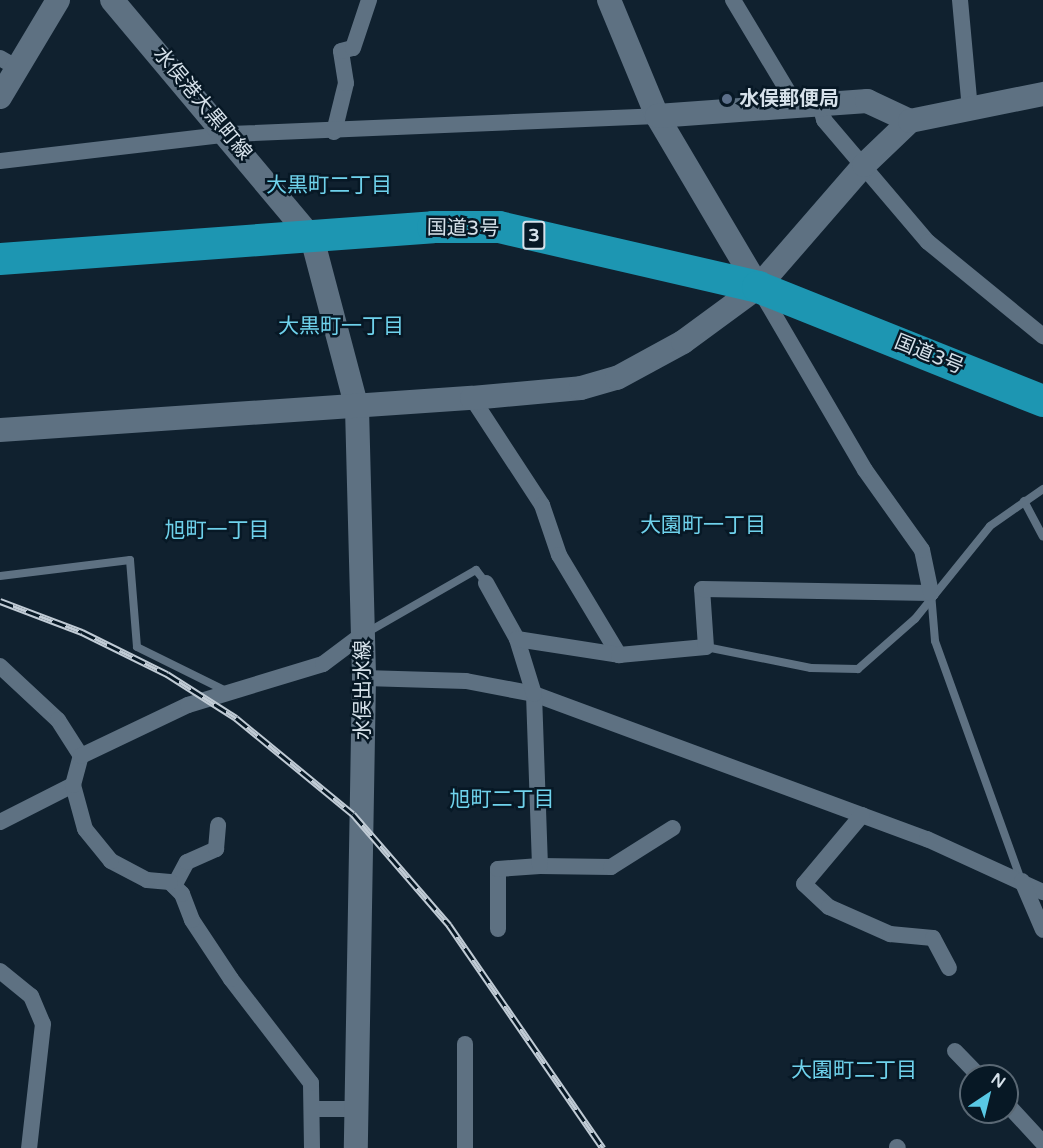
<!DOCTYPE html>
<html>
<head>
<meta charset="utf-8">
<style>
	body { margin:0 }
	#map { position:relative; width:1043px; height:1148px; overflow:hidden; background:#10212f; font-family:"Varela Round","Noto Sans JP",sans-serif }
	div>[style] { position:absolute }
	.lane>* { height:8px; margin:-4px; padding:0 4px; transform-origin:4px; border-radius:4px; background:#5e7182 }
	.street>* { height:16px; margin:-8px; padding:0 8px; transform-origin:8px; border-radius:8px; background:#5e7182 }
	.secondary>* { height:24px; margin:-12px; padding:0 12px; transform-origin:12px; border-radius:12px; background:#5e7182 }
	.highway>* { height:32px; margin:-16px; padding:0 16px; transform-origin:16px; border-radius:16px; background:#1d96b2 }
	.rail>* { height:7px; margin-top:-3.5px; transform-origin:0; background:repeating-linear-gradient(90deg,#071825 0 14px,#c0cbd5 0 28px); box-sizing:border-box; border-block:2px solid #c0cbd5 }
	.dots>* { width:16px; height:16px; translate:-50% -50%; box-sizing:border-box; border:3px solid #071825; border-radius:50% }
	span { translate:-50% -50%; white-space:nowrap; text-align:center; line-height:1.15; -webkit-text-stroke:5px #071825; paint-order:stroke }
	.shield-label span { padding:2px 4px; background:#071825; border:2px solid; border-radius:4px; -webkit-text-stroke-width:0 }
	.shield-label { font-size:18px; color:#d6e1ea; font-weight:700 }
	.poi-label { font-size:20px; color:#d6e1ea; font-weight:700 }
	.left { translate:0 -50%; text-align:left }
	.street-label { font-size:20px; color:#d6e1ea }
	.neighbourhood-label { font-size:21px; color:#6fd2ec }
	.north { position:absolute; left:959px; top:1064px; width:60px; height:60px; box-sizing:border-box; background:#071825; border:2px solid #5a6874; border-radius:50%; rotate:35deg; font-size:16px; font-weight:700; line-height:24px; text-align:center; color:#d6e1ea }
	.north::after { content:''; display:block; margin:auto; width:21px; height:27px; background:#59c8e5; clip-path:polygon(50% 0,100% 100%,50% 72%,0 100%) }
</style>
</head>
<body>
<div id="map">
	<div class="lane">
		<i style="left:1024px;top:501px;width:40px;rotate:62deg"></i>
		<i style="left:0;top:576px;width:131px;rotate:-7deg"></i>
		<i style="left:130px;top:560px;width:87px;rotate:85.4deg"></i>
		<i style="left:137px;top:647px;width:99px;rotate:26.3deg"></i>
		<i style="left:931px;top:593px;width:48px;rotate:85.2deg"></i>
		<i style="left:935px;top:641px;width:254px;rotate:70.2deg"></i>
		<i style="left:366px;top:633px;width:127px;rotate:-29.8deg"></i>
		<i style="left:476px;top:570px;width:16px;rotate:52deg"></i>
		<i style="left:706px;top:647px;width:107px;rotate:11.3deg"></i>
		<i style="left:811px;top:668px;width:47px;rotate:1.2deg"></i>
		<i style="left:858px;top:669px;width:76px;rotate:-41.3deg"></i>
		<i style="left:915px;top:619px;width:119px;rotate:-51.1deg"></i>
		<i style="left:990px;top:526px;width:65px;rotate:-34.9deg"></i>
	</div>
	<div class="street">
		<i style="left:733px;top:0;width:122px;rotate:59deg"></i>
		<i style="left:960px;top:0;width:110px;rotate:84.8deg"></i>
		<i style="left:0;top:58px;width:20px;rotate:30deg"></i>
		<i style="left:819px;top:102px;width:19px;rotate:74deg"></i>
		<i style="left:824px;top:120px;width:160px;rotate:49.6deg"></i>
		<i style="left:928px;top:242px;width:149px;rotate:39.3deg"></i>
		<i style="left:334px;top:132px;width:50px;rotate:-76.2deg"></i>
		<i style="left:346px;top:83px;width:32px;rotate:-99deg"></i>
		<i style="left:341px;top:51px;width:12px;rotate:-14deg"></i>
		<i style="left:353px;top:48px;width:51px;rotate:-71.6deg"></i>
		<i style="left:0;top:161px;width:232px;rotate:-6.7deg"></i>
		<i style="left:230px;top:134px;width:427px;rotate:-2.4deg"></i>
		<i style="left:472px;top:398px;width:128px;rotate:56.8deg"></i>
		<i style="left:542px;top:505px;width:53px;rotate:71.2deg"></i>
		<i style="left:559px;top:555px;width:117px;rotate:59deg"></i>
		<i style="left:486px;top:583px;width:64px;rotate:61deg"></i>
		<i style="left:0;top:666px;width:79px;rotate:43deg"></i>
		<i style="left:58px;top:720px;width:43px;rotate:57.4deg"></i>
		<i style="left:364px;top:678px;width:102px;rotate:1.7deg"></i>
		<i style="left:466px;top:681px;width:69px;rotate:10.8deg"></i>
		<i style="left:534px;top:694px;width:419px;rotate:20.3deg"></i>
		<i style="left:927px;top:839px;width:128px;rotate:24.6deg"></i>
		<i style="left:862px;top:815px;width:90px;rotate:130deg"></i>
		<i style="left:804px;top:884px;width:34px;rotate:43deg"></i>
		<i style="left:829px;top:907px;width:67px;rotate:23.9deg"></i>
		<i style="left:890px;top:934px;width:43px;rotate:5.3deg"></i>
		<i style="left:933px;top:938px;width:34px;rotate:62deg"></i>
		<i style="left:0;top:822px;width:82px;rotate:-26.9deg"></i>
		<i style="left:540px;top:866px;width:71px;rotate:0.8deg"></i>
		<i style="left:611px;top:867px;width:73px;rotate:-32.2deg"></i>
		<i style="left:1022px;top:881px;width:53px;rotate:66.8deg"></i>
		<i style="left:174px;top:886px;width:27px;rotate:-62deg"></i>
		<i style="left:187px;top:862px;width:32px;rotate:-24deg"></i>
		<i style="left:216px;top:849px;width:24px;rotate:-85deg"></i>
		<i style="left:498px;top:929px;width:60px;rotate:-90deg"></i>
		<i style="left:498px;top:869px;width:42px;rotate:-4.1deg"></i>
		<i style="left:540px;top:866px;width:172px;rotate:-92deg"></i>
		<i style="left:534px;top:694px;width:58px;rotate:-107.2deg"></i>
		<i style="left:517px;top:639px;width:103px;rotate:8.9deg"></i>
		<i style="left:619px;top:655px;width:87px;rotate:-5.3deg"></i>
		<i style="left:706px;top:647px;width:58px;rotate:-93.9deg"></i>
		<i style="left:702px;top:589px;width:229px;rotate:1deg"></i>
		<i style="left:931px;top:593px;width:44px;rotate:-101.8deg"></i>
		<i style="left:922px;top:550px;width:98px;rotate:-125.5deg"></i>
		<i style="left:865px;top:470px;width:208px;rotate:-120.3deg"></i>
		<i style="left:0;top:971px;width:40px;rotate:39deg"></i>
		<i style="left:31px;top:996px;width:30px;rotate:67deg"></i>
		<i style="left:43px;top:1024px;width:125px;rotate:96.4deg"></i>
		<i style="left:955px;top:1051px;width:35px;rotate:46deg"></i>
		<i style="left:1007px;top:1104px;width:53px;rotate:47.3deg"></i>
		<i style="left:315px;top:1109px;width:41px"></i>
		<i style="left:897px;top:1147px;width:1px;rotate:45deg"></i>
		<i style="left:312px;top:1148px;width:65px;rotate:-90.9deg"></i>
		<i style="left:311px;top:1083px;width:131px;rotate:-127.6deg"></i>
		<i style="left:231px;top:979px;width:71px;rotate:-123.5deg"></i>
		<i style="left:192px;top:920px;width:28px;rotate:-111deg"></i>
		<i style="left:182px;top:894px;width:17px;rotate:-135deg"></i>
		<i style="left:170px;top:882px;width:23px;rotate:-175deg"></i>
		<i style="left:147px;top:880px;width:41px;rotate:-152.2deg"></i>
		<i style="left:111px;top:861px;width:41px;rotate:-129.1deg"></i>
		<i style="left:85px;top:829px;width:46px;rotate:-105.3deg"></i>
		<i style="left:73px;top:785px;width:30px;rotate:-75deg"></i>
		<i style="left:81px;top:756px;width:119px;rotate:-25.5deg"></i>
		<i style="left:188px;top:705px;width:141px;rotate:-16.9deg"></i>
		<i style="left:323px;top:664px;width:50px;rotate:-36.9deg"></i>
		<i style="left:465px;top:1148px;width:104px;rotate:-90deg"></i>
	</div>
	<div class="secondary">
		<i style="left:112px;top:0;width:311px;rotate:50deg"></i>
		<i style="left:312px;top:238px;width:176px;rotate:75.2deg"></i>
		<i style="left:357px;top:408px;width:270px;rotate:88.5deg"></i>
		<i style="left:364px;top:678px;width:470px;rotate:91deg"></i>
		<i style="left:609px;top:0;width:126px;rotate:67.5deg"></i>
		<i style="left:657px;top:116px;width:199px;rotate:59.4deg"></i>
		<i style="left:0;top:97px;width:113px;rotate:-59.1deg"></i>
		<i style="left:657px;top:116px;width:211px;rotate:-4.1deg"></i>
		<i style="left:867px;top:101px;width:47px;rotate:24.9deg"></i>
		<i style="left:0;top:430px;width:473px;rotate:-3.9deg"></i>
		<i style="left:472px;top:398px;width:109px;rotate:-5.2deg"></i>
		<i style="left:581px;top:388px;width:37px;rotate:-16deg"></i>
		<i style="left:617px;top:378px;width:75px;rotate:-28.6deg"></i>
		<i style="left:683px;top:342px;width:93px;rotate:-36.3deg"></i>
		<i style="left:758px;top:287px;width:162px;rotate:-49deg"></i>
		<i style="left:864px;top:165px;width:64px;rotate:-43.7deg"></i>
		<i style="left:910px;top:121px;width:136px;rotate:-11.5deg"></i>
	</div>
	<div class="highway">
		<i style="left:0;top:259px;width:434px;rotate:-4.2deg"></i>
		<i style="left:433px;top:227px;width:66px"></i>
		<i style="left:499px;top:227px;width:266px;rotate:13deg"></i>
		<i style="left:758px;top:287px;width:307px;rotate:21.8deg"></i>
	</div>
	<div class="rail">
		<i style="left:0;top:601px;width:88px;rotate:20.7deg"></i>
		<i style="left:82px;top:632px;width:95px;rotate:26.3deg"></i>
		<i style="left:167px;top:674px;width:82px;rotate:32.5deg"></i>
		<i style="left:236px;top:718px;width:151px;rotate:39.4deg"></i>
		<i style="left:353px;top:814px;width:147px;rotate:49.1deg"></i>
		<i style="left:449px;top:925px;width:271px;rotate:55.4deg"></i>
	</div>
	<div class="dots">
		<i style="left:727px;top:99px;background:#5c6f8a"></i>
	</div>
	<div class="shield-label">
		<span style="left:534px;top:235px">3</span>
	</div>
	<div class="poi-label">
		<span class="left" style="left:739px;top:99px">水俣郵便局</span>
	</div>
	<div class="street-label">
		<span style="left:202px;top:104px;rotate:50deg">水俣港大黒町線</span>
		<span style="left:463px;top:229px;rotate:1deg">国道3号</span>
		<span style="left:929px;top:355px;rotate:22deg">国道3号</span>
		<span style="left:363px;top:690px;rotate:-90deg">水俣出水線</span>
	</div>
	<div class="neighbourhood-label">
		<span style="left:329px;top:186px">大黒町二丁目</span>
		<span style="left:341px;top:327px">大黒町一丁目</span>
		<span style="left:703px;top:526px">大園町一丁目</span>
		<span style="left:217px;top:531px">旭町一丁目</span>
		<span style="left:502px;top:800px">旭町二丁目</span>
		<span style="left:854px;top:1071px">大園町二丁目</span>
	</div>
	<div class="north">N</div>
</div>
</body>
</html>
